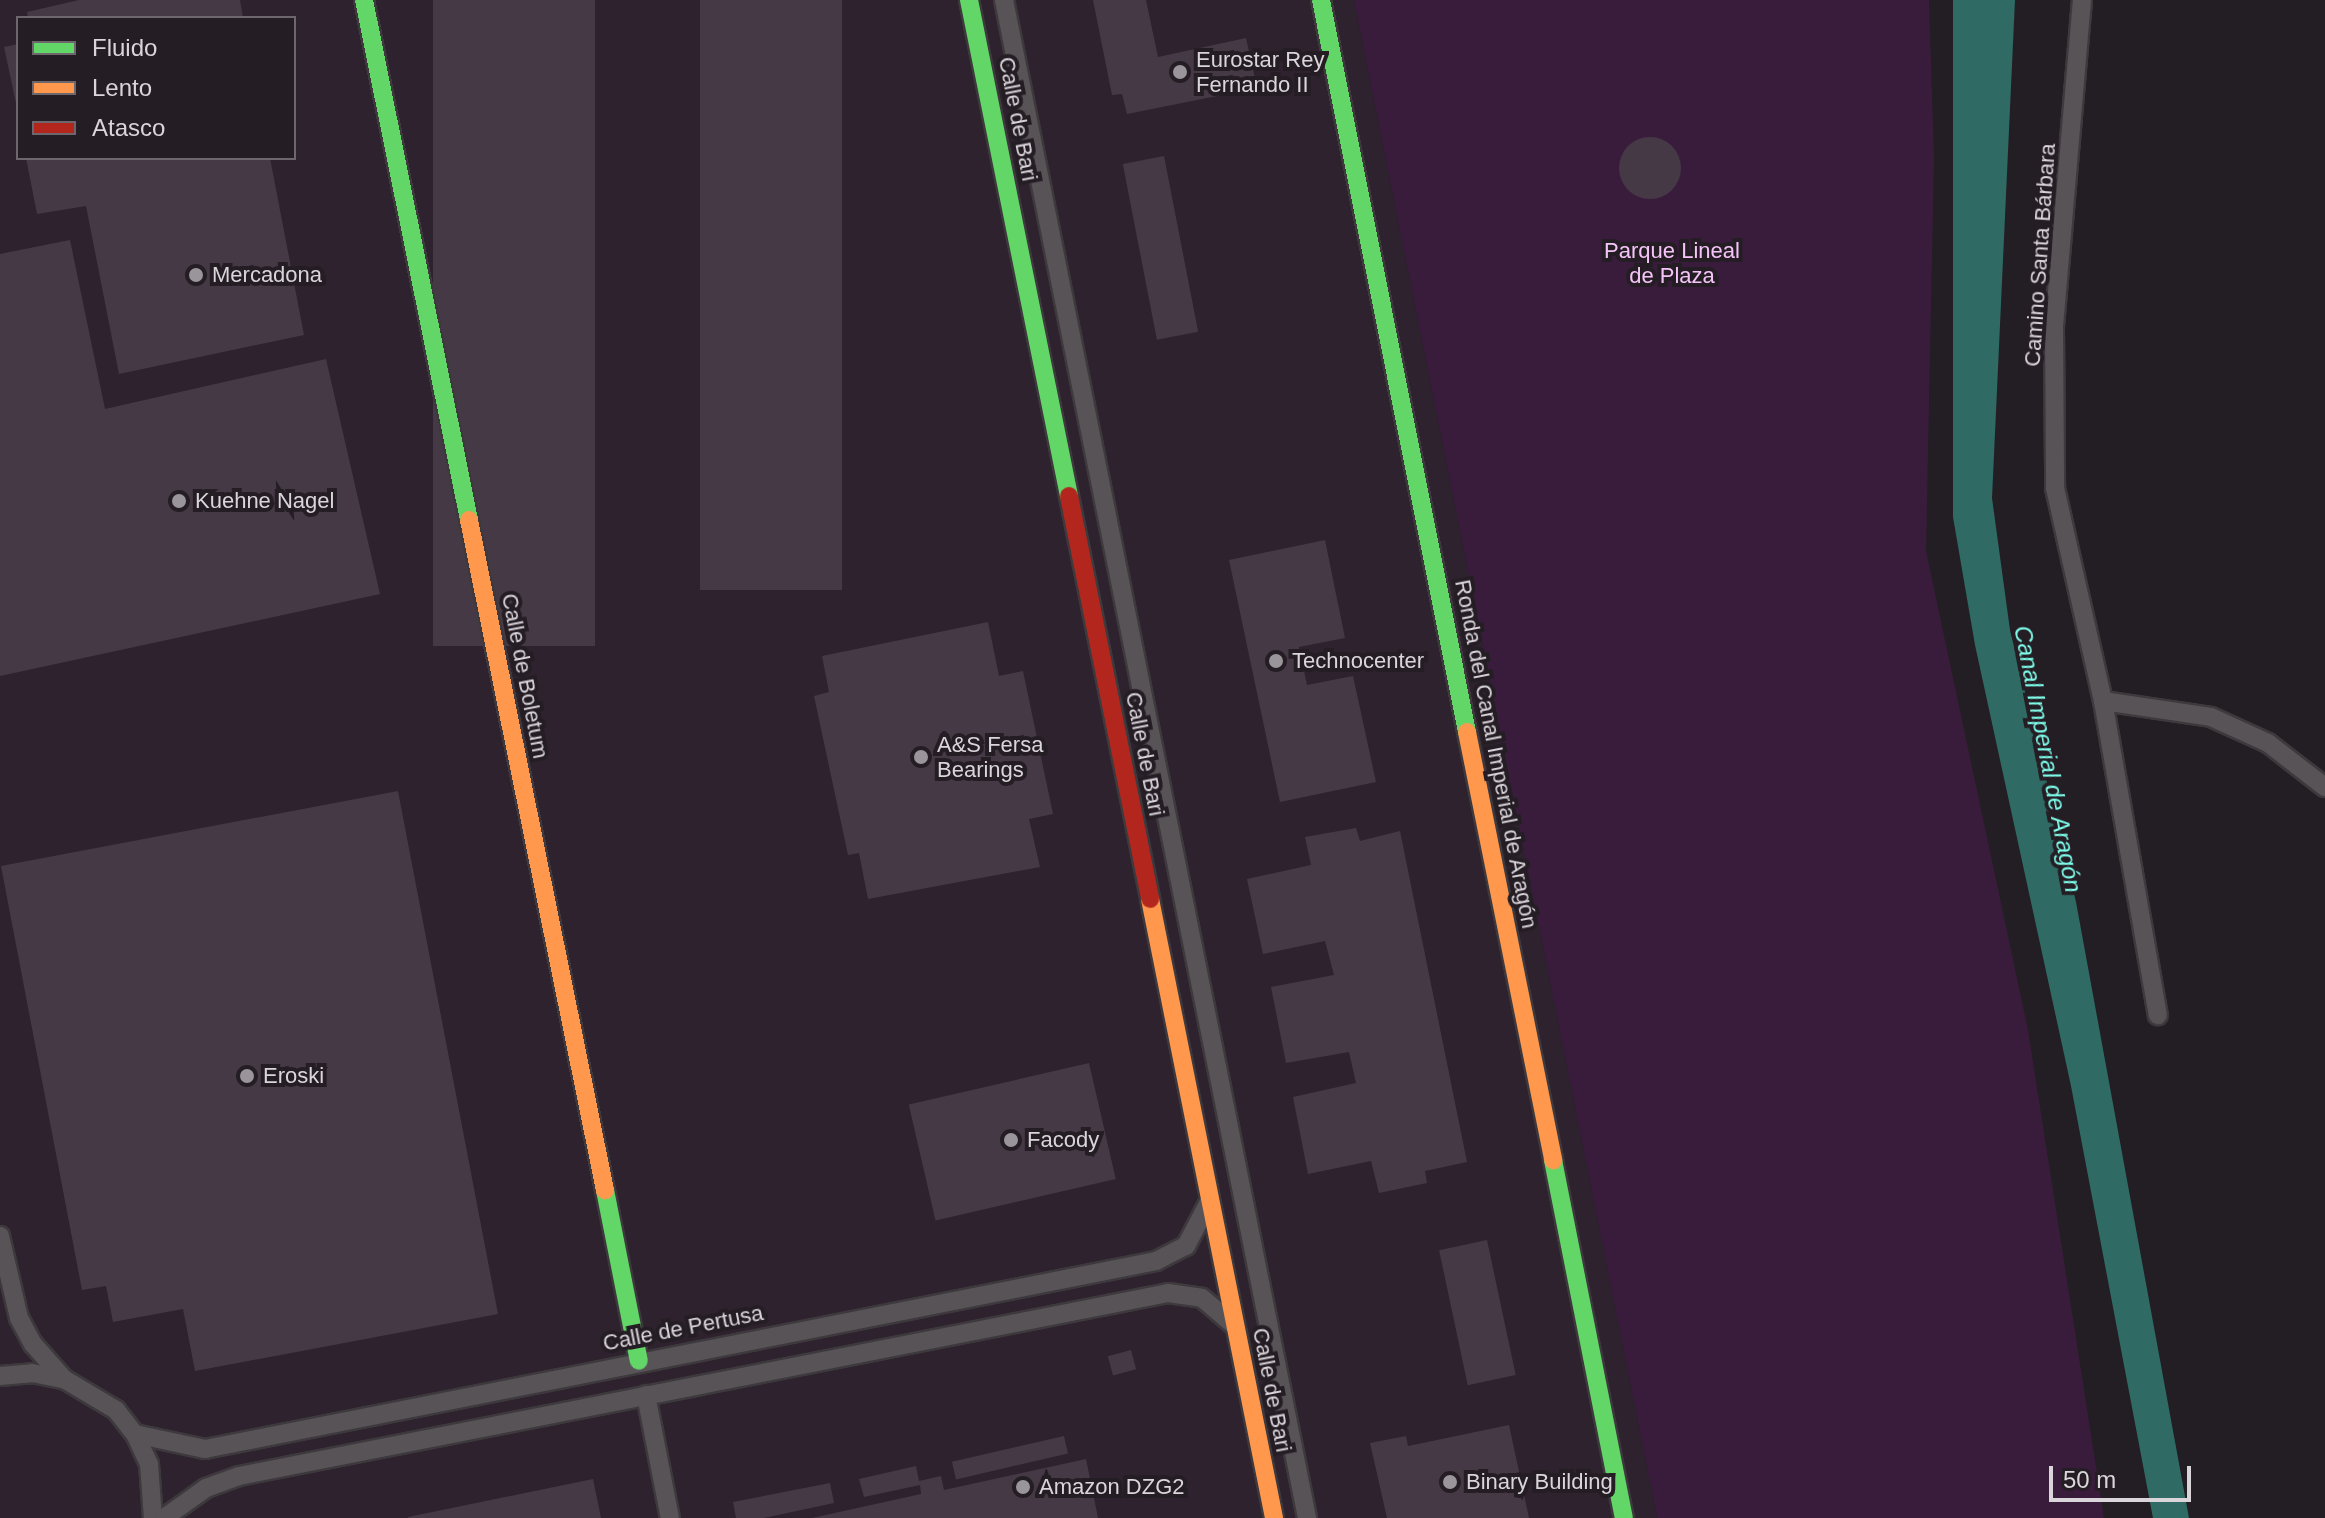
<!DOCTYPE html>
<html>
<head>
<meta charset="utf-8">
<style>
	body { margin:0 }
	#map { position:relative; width:2325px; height:1518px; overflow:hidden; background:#231e23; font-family:Helvetica,sans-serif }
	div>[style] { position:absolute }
	.built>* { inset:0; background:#2d222d }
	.green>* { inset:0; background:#391c3c }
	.water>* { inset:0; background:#2f6b64 }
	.building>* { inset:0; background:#463946; transform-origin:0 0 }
	.round { border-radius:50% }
	.roads { filter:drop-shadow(2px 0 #3d393d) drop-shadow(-2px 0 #3d393d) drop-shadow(0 2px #3d393d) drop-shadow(0 -2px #3d393d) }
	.street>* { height:18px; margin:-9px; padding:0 9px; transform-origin:9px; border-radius:9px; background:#575357 }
	.fast>* { height:18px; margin:-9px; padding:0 9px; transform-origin:9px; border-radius:9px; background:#63d668 }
	.slow>* { height:18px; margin:-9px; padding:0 9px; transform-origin:9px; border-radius:9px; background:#ff974d }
	.jam>* { height:18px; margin:-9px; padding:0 9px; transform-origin:9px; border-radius:9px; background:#b3261e }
	.dots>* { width:22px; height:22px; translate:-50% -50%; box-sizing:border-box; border:4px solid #241d24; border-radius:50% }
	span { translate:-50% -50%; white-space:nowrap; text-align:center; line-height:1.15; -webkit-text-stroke:8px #241d24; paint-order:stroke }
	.poi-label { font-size:22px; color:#dad5da }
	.left { translate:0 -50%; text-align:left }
	.street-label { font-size:22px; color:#dad5da }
	.park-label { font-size:22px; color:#f4c3f7 }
	.water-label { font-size:24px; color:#7ffeeb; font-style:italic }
	.legend { position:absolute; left:16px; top:16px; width:280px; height:144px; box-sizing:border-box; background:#241d24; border:2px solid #6d676d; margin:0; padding:10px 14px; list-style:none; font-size:24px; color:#dad5da }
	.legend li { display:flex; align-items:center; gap:16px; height:40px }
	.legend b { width:40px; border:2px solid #6d676d }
	.scale { position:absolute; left:2049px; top:1466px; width:142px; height:36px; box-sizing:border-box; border:4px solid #dad5da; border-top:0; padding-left:10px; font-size:24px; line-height:28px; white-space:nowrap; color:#dad5da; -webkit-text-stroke:6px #241d24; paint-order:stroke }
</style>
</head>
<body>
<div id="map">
	<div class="built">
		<i style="clip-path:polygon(evenodd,0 0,1354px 0,1657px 1518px,0 1518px,0 0,18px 18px,294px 18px,294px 158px,18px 158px,18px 18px)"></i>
	</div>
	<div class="green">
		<i style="clip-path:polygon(1354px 0,1929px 0,1934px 158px,1926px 551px,2028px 1030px,2104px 1518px,1657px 1518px)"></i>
	</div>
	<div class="water">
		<i style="clip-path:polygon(1953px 0,2015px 0,1992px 498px,2010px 630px,2076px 902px,2189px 1518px,2153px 1518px,2071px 1086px,1975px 645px,1953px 517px)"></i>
	</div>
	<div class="building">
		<i style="clip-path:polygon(79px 0,240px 0,243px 18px,28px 18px,27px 12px)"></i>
		<i style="left:433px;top:0;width:162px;height:646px"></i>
		<i style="left:700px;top:0;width:142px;height:590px"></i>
		<i style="clip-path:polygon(1093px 0,1146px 0,1158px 57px,1246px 38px,1257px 88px,1127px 114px,1122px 94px,1112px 95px)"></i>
		<i style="clip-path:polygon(18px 44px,18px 108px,17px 108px,4px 47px)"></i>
		<i class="round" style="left:1619px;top:137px;width:62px;height:62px"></i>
		<i style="left:1164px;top:156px;width:179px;height:42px;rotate:79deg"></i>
		<i style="clip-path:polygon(26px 158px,270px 158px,304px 335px,119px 374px,86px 206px,37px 214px)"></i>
		<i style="clip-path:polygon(70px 240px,105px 409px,326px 359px,380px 594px,0 676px,0 254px)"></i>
		<i style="clip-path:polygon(1325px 540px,1345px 638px,1299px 647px,1307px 685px,1353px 676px,1376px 782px,1280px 802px,1229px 560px)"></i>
		<i style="clip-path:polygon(988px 622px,999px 676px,1023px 671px,1053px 814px,1029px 819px,1040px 867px,868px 899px,859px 853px,848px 855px,814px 696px,829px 692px,822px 656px)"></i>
		<i style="clip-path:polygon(398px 791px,498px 1314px,195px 1371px,183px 1309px,113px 1322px,106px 1286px,82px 1290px,1px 866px)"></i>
		<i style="clip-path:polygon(1356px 828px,1360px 841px,1400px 831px,1467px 1162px,1425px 1171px,1427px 1183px,1379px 1193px,1371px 1161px,1308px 1174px,1293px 1097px,1356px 1083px,1349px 1052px,1286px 1063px,1271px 987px,1334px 975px,1325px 941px,1263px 954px,1247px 879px,1311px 865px,1305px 837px)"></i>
		<i style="left:1089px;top:1063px;width:119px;height:185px;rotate:77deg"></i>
		<i style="left:1487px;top:1240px;width:138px;height:49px;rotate:78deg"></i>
		<i style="left:1131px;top:1350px;width:20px;height:24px;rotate:75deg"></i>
		<i style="clip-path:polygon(1509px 1425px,1529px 1518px,1387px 1518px,1370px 1443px,1406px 1436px,1408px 1446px)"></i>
		<i style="left:1064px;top:1436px;width:18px;height:115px;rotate:77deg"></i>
		<i style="clip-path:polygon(1086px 1459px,1098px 1518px,812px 1518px,921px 1494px,920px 1485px,864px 1497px,859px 1479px,916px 1466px,919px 1481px,941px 1476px,944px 1490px)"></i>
		<i style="clip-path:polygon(593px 1479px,601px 1518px,408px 1518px,408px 1517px)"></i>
		<i style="clip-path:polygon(830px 1483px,834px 1503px,764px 1518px,736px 1518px,733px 1502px)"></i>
	</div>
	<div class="roads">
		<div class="street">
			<i style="left:1004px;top:0;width:1548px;rotate:78.71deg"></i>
			<i style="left:2082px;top:0;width:328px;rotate:94.9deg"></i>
			<i style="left:2054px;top:327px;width:161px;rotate:89.6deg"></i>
			<i style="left:2055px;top:488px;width:218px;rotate:77.3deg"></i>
			<i style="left:2103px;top:701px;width:109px;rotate:8.4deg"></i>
			<i style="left:2211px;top:717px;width:63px;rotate:24.5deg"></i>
			<i style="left:2268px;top:743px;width:72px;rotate:37.7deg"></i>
			<i style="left:2103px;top:701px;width:319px;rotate:80.1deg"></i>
			<i style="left:0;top:1236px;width:84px;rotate:77deg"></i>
			<i style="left:19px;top:1318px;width:30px;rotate:62deg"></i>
			<i style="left:33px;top:1344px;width:47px;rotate:48.5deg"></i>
			<i style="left:0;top:1376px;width:32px;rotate:-5deg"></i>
			<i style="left:32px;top:1373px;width:33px;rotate:11deg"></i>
			<i style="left:64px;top:1379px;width:61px;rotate:30.8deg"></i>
			<i style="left:116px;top:1410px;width:31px;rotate:52deg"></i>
			<i style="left:135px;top:1434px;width:33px;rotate:65deg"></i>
			<i style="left:149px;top:1464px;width:54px;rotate:85.8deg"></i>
			<i style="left:646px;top:1395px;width:125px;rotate:79deg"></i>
			<i style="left:135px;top:1434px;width:72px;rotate:12.1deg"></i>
			<i style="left:205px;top:1449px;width:969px;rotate:-11.18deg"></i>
			<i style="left:1156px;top:1261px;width:34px;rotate:-27deg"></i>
			<i style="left:1186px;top:1246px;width:52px;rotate:-62.4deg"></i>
			<i style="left:164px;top:1518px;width:52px;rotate:-35.5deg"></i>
			<i style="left:206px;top:1488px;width:35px;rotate:-20deg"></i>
			<i style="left:239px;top:1476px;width:947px;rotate:-11.14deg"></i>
			<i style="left:1168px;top:1293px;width:34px;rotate:8deg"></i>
			<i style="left:1202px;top:1298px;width:43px;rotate:40.3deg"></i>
		</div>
		<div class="fast">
			<i style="left:364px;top:0;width:530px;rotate:78.58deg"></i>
			<i style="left:969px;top:0;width:506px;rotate:78.6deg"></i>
			<i style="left:1321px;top:0;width:746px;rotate:78.72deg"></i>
			<i style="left:1553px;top:1160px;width:365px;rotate:78.8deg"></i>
			<i style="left:605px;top:1190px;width:174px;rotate:78.8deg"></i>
		</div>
		<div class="slow">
			<i style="left:469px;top:520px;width:684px;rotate:78.53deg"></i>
			<i style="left:1467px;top:732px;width:437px;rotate:78.6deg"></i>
			<i style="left:1150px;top:899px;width:631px;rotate:78.67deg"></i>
		</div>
		<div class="jam">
			<i style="left:1069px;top:496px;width:411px;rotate:78.6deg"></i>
		</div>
	</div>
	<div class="dots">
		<i style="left:1180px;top:72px;background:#9a959a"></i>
		<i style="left:196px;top:275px;background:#9a959a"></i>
		<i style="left:179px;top:501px;background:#9a959a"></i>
		<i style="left:1276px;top:661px;background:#9a959a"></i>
		<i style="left:921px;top:757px;background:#9a959a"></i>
		<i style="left:247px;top:1076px;background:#9a959a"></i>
		<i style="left:1011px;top:1140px;background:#9a959a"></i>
		<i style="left:1450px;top:1482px;background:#9a959a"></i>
		<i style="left:1023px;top:1487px;background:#9a959a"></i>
	</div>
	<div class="poi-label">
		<span class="left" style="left:1196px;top:72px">Eurostar Rey<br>Fernando II</span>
		<span class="left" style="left:212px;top:275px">Mercadona</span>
		<span class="left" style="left:195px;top:501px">Kuehne Nagel</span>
		<span class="left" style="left:1292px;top:661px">Technocenter</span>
		<span class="left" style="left:937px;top:757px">A&amp;S Fersa<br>Bearings</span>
		<span class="left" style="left:263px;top:1076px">Eroski</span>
		<span class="left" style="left:1027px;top:1140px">Facody</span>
		<span class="left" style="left:1466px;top:1482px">Binary Building</span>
		<span class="left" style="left:1039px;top:1487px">Amazon DZG2</span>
	</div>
	<div class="street-label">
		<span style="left:1018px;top:119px;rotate:79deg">Calle de Bari</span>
		<span style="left:2040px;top:255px;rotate:-86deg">Camino Santa Bárbara</span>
		<span style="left:525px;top:676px;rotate:79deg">Calle de Boletum</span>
		<span style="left:1145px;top:754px;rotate:79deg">Calle de Bari</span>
		<span style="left:1496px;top:754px;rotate:79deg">Ronda del Canal Imperial de Aragón</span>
		<span style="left:683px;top:1328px;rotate:-11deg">Calle de Pertusa</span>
		<span style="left:1272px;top:1390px;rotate:79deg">Calle de Bari</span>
	</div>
	<div class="park-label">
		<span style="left:1672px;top:263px">Parque Lineal<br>de Plaza</span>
	</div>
	<div class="water-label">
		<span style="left:2048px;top:759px;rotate:79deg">Canal Imperial de Aragón</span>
	</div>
	<ul class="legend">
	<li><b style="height:10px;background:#63d668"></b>Fluido</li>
	<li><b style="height:10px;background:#ff974d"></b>Lento</li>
	<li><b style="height:10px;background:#b3261e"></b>Atasco</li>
	</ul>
	<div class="scale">50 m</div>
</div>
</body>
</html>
